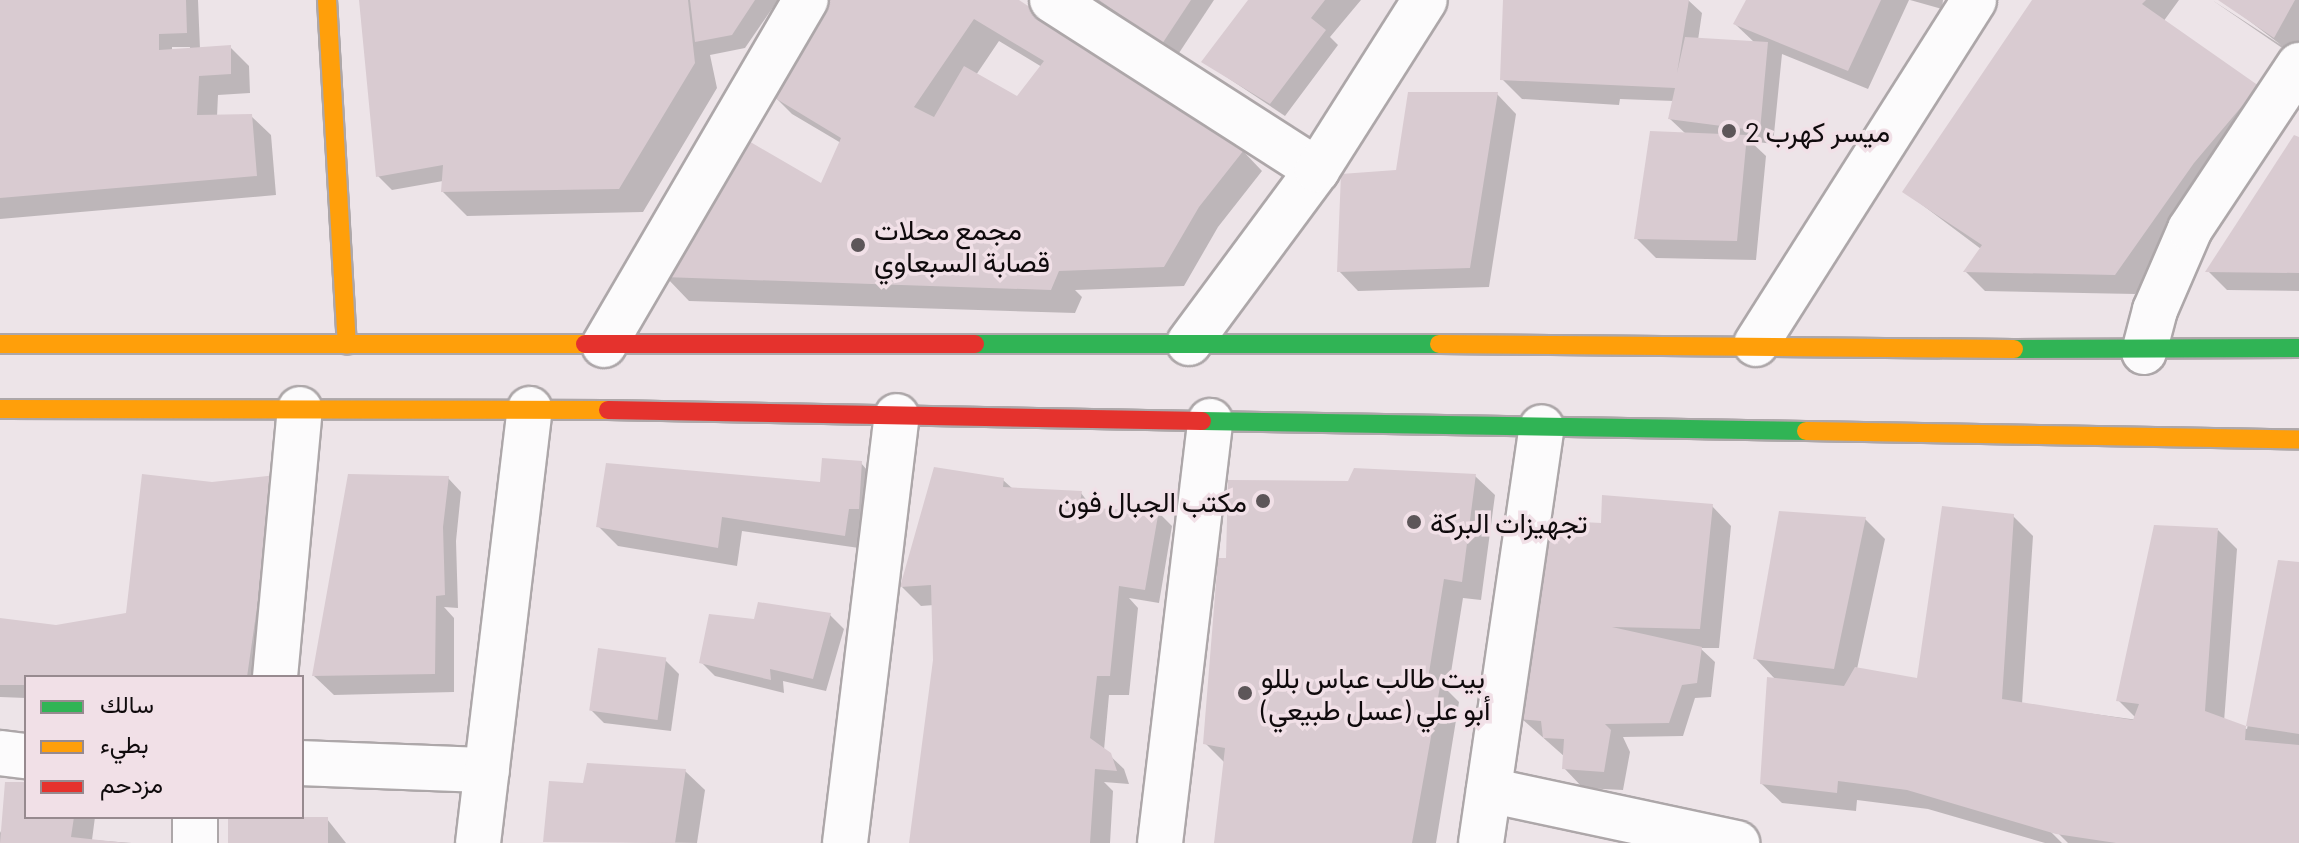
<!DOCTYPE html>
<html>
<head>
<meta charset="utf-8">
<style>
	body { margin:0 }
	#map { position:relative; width:2299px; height:843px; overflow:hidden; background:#ede4e8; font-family:Barlow,Vazirmatn,sans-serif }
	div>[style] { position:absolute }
	.shadow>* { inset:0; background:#0003 }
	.building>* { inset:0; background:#d9cbd1; transform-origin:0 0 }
	.roads { filter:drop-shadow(2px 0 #ada7a9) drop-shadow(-2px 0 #ada7a9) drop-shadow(0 2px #ada7a9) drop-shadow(0 -2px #ada7a9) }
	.street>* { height:44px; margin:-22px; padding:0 22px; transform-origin:22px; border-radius:22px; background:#fcfbfc }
	.fast>* { height:18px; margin:-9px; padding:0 9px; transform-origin:9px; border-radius:9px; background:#30b455 }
	.slow>* { height:18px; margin:-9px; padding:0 9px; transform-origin:9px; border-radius:9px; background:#ff9f0a }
	.jam>* { height:18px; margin:-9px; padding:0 9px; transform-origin:9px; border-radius:9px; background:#e5322d }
	.dots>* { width:22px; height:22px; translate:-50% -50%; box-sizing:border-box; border:4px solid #f1e0e7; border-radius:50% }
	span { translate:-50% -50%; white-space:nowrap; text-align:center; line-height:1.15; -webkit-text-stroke:7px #f1e0e7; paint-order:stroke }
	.poi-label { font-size:28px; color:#0f0a0c }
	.left { translate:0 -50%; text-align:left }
	.right { translate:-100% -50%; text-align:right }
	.legend { position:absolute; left:24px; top:675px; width:280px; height:144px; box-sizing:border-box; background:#f1e0e7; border:2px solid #978a8f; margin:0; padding:10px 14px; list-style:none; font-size:24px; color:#0f0a0c }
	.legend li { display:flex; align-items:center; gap:16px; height:40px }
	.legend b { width:40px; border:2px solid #978a8f }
</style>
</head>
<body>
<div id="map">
	<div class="shadow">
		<i style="clip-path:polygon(evenodd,0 0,198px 0,200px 49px,230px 47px,249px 66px,250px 93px,218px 95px,217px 117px,251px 116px,271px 135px,276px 195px,0 219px,0 0,172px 47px,190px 47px,190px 50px,172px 52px,172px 47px)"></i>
		<i style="clip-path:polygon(361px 0,778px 0,745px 48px,710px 55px,717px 88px,643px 212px,467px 216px,443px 192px,443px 181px,392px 190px,378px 176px)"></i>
		<i style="clip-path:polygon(evenodd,1015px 0,1243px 151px,1262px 171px,1218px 227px,1184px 286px,1075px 290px,1082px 297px,1075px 313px,689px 301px,666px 277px,822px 186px,841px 143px,792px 114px,773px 95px,1015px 0,999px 41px,1042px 67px,1017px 98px,976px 75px,999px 41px)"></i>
		<i style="clip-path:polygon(1093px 0,1214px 0,1177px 56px)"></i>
		<i style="clip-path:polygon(1250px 0,1361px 0,1330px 37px,1338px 45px,1285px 116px,1204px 62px)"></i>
		<i style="clip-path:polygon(1505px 0,1688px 0,1702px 13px,1698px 40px,1755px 43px,1735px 24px,1748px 0,1909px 0,1868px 89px,1782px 54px,1773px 144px,1750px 141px,1766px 156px,1756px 260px,1656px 258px,1636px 238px,1686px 134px,1670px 119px,1674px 101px,1620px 99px,1619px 105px,1522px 99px,1502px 79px)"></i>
		<i style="clip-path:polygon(1910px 0,1943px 0,1942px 9px)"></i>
		<i style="clip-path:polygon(2034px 0,2179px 0,2163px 22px,2258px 88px,2214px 183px,2135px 294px,1985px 291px,1966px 272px,1981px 249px,1905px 192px)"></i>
		<i style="clip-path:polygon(2212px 0,2281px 45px,2222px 0,2299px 0,2299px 46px,2294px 56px)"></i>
		<i style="clip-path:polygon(1497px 94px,1516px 114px,1489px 287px,1358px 291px,1339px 271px,1398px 172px)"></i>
		<i style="clip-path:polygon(2299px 139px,2299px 291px,2227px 290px,2208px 271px)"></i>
		<i style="clip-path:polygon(861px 463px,867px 470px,859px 548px,742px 531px,737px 566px,618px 546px,598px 526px,822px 484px)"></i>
		<i style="clip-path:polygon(350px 476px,448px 478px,461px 492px,456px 541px,458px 608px,444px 607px,454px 618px,454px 692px,334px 695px,314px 676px)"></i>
		<i style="clip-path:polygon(1475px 476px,1495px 495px,1481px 600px,1463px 598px,1448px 691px,1459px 702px,1436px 843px,1216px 843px,1225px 763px,1205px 743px,1228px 560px,1349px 483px)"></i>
		<i style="clip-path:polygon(276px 477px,261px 677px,26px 677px,26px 698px,0 697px,0 620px,56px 627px,130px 615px,212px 484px)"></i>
		<i style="clip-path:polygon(1003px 480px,1013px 489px,1081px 493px,1094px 510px,1158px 512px,1172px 526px,1159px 603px,1129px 598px,1138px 608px,1129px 695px,1109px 695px,1104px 750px,1124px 769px,1129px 784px,1104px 782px,1113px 791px,1110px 843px,911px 843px,935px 660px,934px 605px,921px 606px,902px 587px)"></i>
		<i style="clip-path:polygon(1712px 506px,1731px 526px,1719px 648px,1700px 648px,1715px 662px,1711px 697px,1695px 698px,1683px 736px,1623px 737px,1630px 752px,1623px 790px,1583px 788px,1564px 768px,1565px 757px,1521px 718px,1603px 525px)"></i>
		<i style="clip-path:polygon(2013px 516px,2033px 536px,2022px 704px,2138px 720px,2118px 700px,2218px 530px,2237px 549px,2224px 722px,2247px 729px,2279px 562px,2299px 564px,2299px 843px,2068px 843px,2057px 832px,2051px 832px,2062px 843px,2045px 843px,1928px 809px,1857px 800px,1856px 811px,1782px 803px,1762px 784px,1777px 681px,1755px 658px,1865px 519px,1885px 539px,1857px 669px,1919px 681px)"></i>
		<i style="clip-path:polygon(830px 615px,844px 629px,826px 691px,783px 681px,784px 693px,715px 676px,701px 662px,755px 621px)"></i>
		<i style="clip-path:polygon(665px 660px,679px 674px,671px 731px,604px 723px,590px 709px)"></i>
		<i style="clip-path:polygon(685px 771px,705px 790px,697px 843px,545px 841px,585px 785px)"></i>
		<i style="clip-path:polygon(26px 784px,26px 817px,95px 817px,92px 840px,132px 843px,0 843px,0 833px)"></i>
		<i style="clip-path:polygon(230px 817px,327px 819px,346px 843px,230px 843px)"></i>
	</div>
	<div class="building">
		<i style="clip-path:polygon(0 0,186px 0,187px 33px,159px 34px,159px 50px,231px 45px,231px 74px,199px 76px,197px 115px,252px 114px,257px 176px,0 198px)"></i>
		<i style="clip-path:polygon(359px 0,688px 0,695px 63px,619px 189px,441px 192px,443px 165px,376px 177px)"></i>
		<i style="clip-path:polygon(690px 0,755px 0,732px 35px,695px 42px)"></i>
		<i style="clip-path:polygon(evenodd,824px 0,1019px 0,1244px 150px,1199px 207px,1164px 267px,1059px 271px,1051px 290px,663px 277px,747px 140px,821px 183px,841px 138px,770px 95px,824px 0,974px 19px,1044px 61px,1017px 96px,964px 66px,934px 117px,914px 107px,974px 19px)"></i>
		<i style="clip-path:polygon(1099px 0,1191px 0,1162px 44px)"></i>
		<i style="clip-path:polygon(1248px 0,1325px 0,1311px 18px,1326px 30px,1270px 104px,1201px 62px)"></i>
		<i style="clip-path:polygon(1503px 0,1689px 0,1677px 73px,1685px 37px,1768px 42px,1760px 131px,1668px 119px,1675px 88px,1500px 80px)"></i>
		<i style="clip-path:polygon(1746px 0,1881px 0,1848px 71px,1733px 24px)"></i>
		<i style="clip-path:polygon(2032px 0,2146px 0,2142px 4px,2259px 86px,2194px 163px,2115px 275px,1963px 272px,1982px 245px,1902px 192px)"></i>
		<i style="clip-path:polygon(2218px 0,2295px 0,2274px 38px)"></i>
		<i style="clip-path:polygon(1408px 92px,1498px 92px,1470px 268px,1337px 272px,1341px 174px,1396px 170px)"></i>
		<i style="clip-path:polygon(1650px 131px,1747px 135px,1737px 241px,1634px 239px)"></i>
		<i style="clip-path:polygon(2294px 135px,2299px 137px,2299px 273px,2205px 272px)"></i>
		<i style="clip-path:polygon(822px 458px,862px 461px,859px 509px,849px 509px,845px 536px,722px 517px,718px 548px,596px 527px,606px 463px,820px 482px)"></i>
		<i style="clip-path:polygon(934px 467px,1004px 478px,1003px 487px,1082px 491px,1079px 508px,1159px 510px,1145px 590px,1119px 586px,1110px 676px,1097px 676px,1090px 738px,1111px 753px,1117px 771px,1095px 769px,1090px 843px,909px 843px,933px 660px,931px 585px,900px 587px)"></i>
		<i style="clip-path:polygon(1354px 468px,1476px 474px,1462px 582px,1444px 579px,1428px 679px,1441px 681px,1412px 843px,1214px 843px,1225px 748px,1203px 744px,1218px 558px,1226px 558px,1228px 480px,1348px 481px)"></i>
		<i style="clip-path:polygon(142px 474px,212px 482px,276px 475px,247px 677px,26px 677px,26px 685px,0 685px,0 618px,56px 625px,126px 613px)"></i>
		<i style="clip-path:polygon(348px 474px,449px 476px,443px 527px,445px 595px,436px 596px,435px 674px,312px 676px)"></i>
		<i style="clip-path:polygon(1602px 495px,1713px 504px,1700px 629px,1612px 627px,1702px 647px,1697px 683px,1682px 685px,1669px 723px,1605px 724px,1611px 730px,1604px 772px,1562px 769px,1564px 739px,1543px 738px,1541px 721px,1519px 719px,1545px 520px,1601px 523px)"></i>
		<i style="clip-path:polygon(1942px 506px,2014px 514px,2002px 699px,2133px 720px,2139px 704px,2116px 701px,2154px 525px,2218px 528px,2205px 711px,2246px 726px,2245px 740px,2299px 745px,2299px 843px,2116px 843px,2056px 834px,1907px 790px,1838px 781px,1837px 793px,1760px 784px,1767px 677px,1844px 686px,1855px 667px,1917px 678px)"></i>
		<i style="clip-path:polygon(1779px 511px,1866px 517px,1834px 669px,1753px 659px)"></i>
		<i style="clip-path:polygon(2278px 560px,2299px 562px,2299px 734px,2246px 726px)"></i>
		<i style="clip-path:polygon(758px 602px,831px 613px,813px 679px,770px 669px,771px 680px,699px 663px,709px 614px,754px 619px)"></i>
		<i style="left:598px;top:648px;width:69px;height:63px;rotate:8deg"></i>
		<i style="clip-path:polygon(587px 763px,686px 769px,675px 843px,543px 842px,549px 781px,583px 783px)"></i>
		<i style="clip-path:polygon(5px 782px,26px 782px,26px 817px,74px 817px,71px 837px,127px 843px,0 843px)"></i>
		<i style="left:228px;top:817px;width:100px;height:26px"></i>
	</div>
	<div class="roads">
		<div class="street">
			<i style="left:1052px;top:0;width:315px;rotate:32.7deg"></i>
			<i style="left:1189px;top:343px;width:215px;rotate:-53.5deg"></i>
			<i style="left:1317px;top:170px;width:201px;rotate:-57.6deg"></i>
			<i style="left:1756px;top:344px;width:407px;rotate:-57.6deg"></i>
			<i style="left:604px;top:345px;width:400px;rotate:-59.7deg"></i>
			<i style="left:2144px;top:352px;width:43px;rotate:-75.3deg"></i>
			<i style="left:2155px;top:310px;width:88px;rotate:-66.6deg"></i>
			<i style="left:2190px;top:229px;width:197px;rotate:-56.4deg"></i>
			<i style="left:275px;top:677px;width:269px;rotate:-84.7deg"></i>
			<i style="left:0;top:753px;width:26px;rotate:7deg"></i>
			<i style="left:302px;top:763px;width:185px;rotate:2.2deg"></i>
			<i style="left:1489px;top:790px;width:254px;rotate:12.1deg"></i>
			<i style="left:195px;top:817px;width:26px;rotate:90deg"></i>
			<i style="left:478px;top:843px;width:437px;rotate:-83.2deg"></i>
			<i style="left:845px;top:843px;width:430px;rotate:-83.1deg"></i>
			<i style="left:1160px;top:843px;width:425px;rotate:-83.2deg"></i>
			<i style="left:1481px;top:843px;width:420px;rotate:-81.7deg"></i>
		</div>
		<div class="fast">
			<i style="left:975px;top:344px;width:464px"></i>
			<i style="left:2014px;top:349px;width:285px;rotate:-0.2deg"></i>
			<i style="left:1202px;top:421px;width:604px;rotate:0.95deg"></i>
		</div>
		<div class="slow">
			<i style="left:327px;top:0;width:345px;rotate:86.7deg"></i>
			<i style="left:0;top:344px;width:585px"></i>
			<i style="left:1439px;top:344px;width:575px;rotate:0.5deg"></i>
			<i style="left:0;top:409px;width:608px;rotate:0.09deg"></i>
			<i style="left:1806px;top:431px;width:493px;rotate:1deg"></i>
		</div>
		<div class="jam">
			<i style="left:585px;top:344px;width:390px"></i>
			<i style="left:608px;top:410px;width:594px;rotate:1.06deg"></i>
		</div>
	</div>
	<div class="dots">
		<i style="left:1729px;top:131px;background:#5d5659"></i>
		<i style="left:858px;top:245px;background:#5d5659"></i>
		<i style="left:1263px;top:501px;background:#5d5659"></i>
		<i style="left:1414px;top:522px;background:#5d5659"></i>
		<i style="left:1245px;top:693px;background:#5d5659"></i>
	</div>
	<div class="poi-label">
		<span class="left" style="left:1745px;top:131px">ميسر كهرب 2</span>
		<span class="left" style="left:874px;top:245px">مجمع محلات<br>قصابة السبعاوي</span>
		<span class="right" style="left:1247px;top:501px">مكتب الجبال فون</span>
		<span class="left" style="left:1430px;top:522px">تجهيزات البركة</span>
		<span class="left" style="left:1261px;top:693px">بيت طالب عباس بللو<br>أبو علي (عسل طبيعي)</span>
	</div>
	<ul class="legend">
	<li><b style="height:10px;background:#30b455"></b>سالك</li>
	<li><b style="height:10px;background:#ff9f0a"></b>بطيء</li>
	<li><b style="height:10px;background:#e5322d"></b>مزدحم</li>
	</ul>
</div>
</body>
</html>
